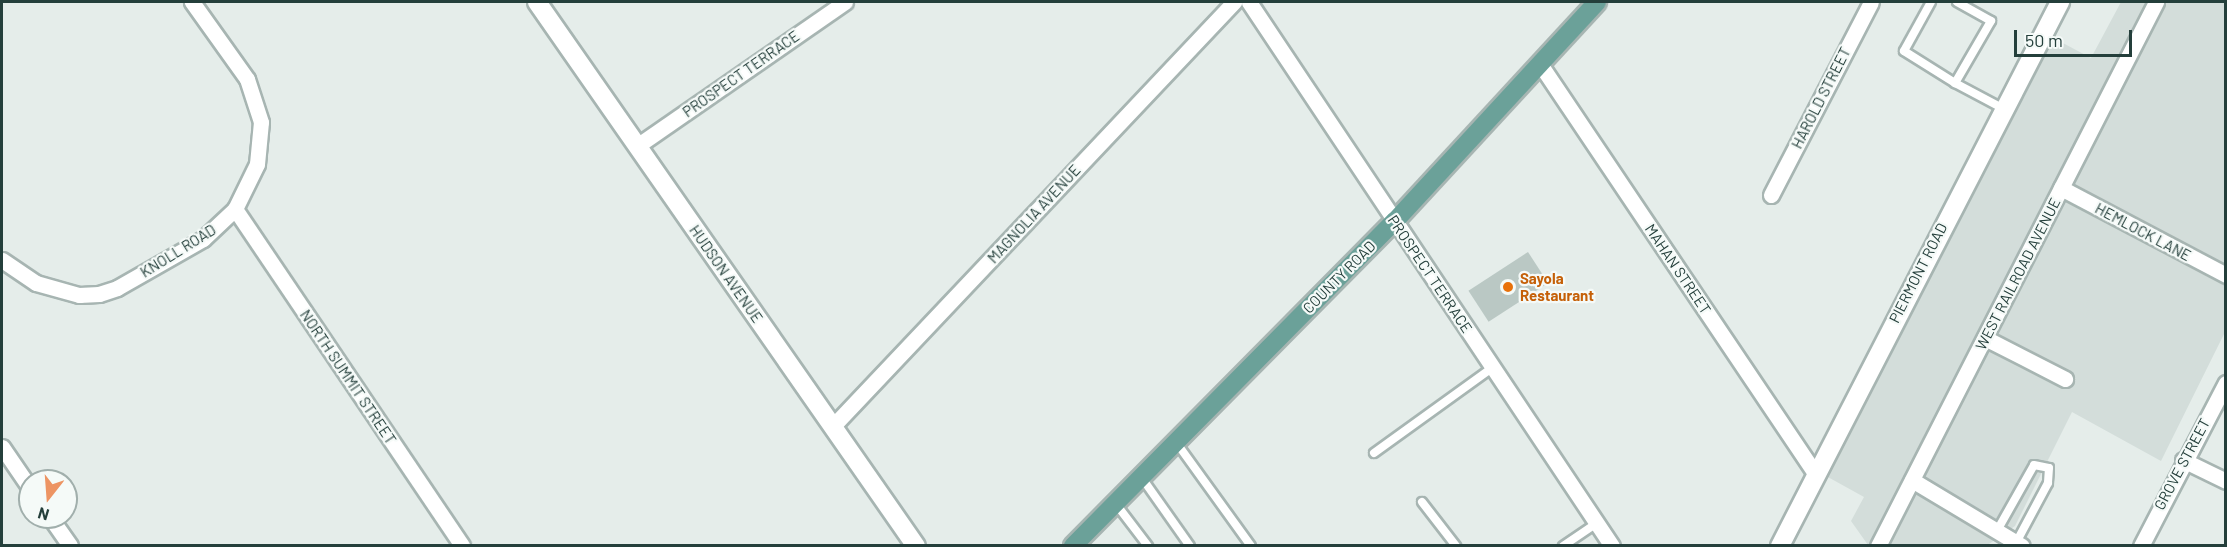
<!DOCTYPE html>
<html>
<head>
<meta charset="utf-8">
<style>
	body { margin:0 }
	#map { position:relative; width:2227px; height:547px; overflow:hidden; background:#e5edea; font-family:Barlow,sans-serif }
	div>[style] { position:absolute }
	.built>* { inset:0; background:#d3ddda }
	.building>* { inset:0; background:#bac8c4; transform-origin:0 0 }
	.roads { filter:drop-shadow(2px 0 #a7b5b2) drop-shadow(-2px 0 #a7b5b2) drop-shadow(0 2px #a7b5b2) drop-shadow(0 -2px #a7b5b2) }
	.lane>* { height:8px; margin:-4px; padding:0 4px; transform-origin:4px; border-radius:4px; background:#fff }
	.street>* { height:15px; margin:-7.5px; padding:0 7.5px; transform-origin:7.5px; border-radius:7.5px; background:#fff }
	.secondary>* { height:18px; margin:-9px; padding:0 9px; transform-origin:9px; border-radius:9px; background:#fff }
	.primary>* { height:18px; margin:-9px; padding:0 9px; transform-origin:9px; border-radius:9px; background:#6ba199 }
	.dots>* { width:16px; height:16px; translate:-50% -50%; box-sizing:border-box; border:3px solid #f5faf8; border-radius:50% }
	span { translate:-50% -50%; white-space:nowrap; text-align:center; line-height:1.15; -webkit-text-stroke:4.5px #f5faf8; paint-order:stroke }
	.street-label { font-size:15px; color:#243f3b }
	.food-label { font-size:15px; color:#c56008; font-weight:700 }
	.left { translate:0 -50%; text-align:left }
	.frame { position:absolute; inset:0; border:3px solid #243f3b; pointer-events:none }
	.north { position:absolute; left:18px; top:469px; width:60px; height:60px; box-sizing:border-box; background:#f5faf8; border:2px solid #a1afac; border-radius:50%; rotate:197deg; font-size:16px; font-weight:700; line-height:24px; text-align:center; color:#243f3b }
	.north::after { content:''; display:block; margin:auto; width:21px; height:27px; background:#ed9463; clip-path:polygon(50% 0,100% 100%,50% 72%,0 100%) }
	.scale { position:absolute; left:2014px; top:30px; width:118px; height:27px; box-sizing:border-box; border:3px solid #243f3b; border-top:0; padding-left:8px; font-size:18px; line-height:21px; white-space:nowrap; color:#243f3b; -webkit-text-stroke:4px #f5faf8; paint-order:stroke }
</style>
</head>
<body>
<div id="map">
	<div class="built">
		<i style="clip-path:polygon(2121px 2px,2225px 2px,2225px 332px,2161px 461px,2072px 412px,2015px 526px,1986px 546px,1868px 545px,1851px 521px,1864px 497px,1817px 471px,2046px 34px,2091px 58px)"></i>
	</div>
	<div class="building">
		<i style="left:1528px;top:252px;width:37px;height:71px;rotate:57deg"></i>
	</div>
	<div class="roads">
		<div class="lane">
			<i style="left:1931px;top:2px;width:56px;rotate:118.9deg"></i>
			<i style="left:1904px;top:51px;width:60px;rotate:32.1deg"></i>
			<i style="left:1957px;top:2px;width:39px;rotate:29deg"></i>
			<i style="left:1991px;top:21px;width:72px;rotate:120.1deg"></i>
			<i style="left:1955px;top:83px;width:55px;rotate:28deg"></i>
			<i style="left:1176px;top:442px;width:128px;rotate:54.2deg"></i>
			<i style="left:1374px;top:453px;width:145px;rotate:-35.8deg"></i>
			<i style="left:1142px;top:478px;width:83px;rotate:54.8deg"></i>
			<i style="left:1422px;top:502px;width:56px;rotate:52.3deg"></i>
			<i style="left:1116px;top:504px;width:53px;rotate:52.7deg"></i>
			<i style="left:1998px;top:529px;width:73px;rotate:-60.6deg"></i>
			<i style="left:2034px;top:465px;width:15px;rotate:11deg"></i>
			<i style="left:2049px;top:468px;width:15px;rotate:94deg"></i>
			<i style="left:2048px;top:483px;width:66px;rotate:118.1deg"></i>
			<i style="left:1563px;top:546px;width:41px;rotate:-34.1deg"></i>
		</div>
		<div class="street">
			<i style="left:1249px;top:2px;width:654px;rotate:56.29deg"></i>
			<i style="left:1540px;top:64px;width:494px;rotate:56.1deg"></i>
			<i style="left:637px;top:146px;width:253px;rotate:-34.7deg"></i>
			<i style="left:2061px;top:188px;width:187px;rotate:27.8deg"></i>
			<i style="left:1771px;top:195px;width:217px;rotate:-62.6deg"></i>
			<i style="left:235px;top:209px;width:406px;rotate:56deg"></i>
			<i style="left:2px;top:260px;width:41px;rotate:34.1deg"></i>
			<i style="left:36px;top:283px;width:45px;rotate:15.6deg"></i>
			<i style="left:79px;top:295px;width:20px;rotate:-3deg"></i>
			<i style="left:99px;top:294px;width:19px;rotate:-18deg"></i>
			<i style="left:117px;top:288px;width:99px;rotate:-29.7deg"></i>
			<i style="left:203px;top:239px;width:44px;rotate:-43.2deg"></i>
			<i style="left:235px;top:209px;width:50px;rotate:-63.9deg"></i>
			<i style="left:257px;top:164px;width:42px;rotate:-84.6deg"></i>
			<i style="left:261px;top:122px;width:45px;rotate:-108deg"></i>
			<i style="left:247px;top:79px;width:95px;rotate:-125.5deg"></i>
			<i style="left:1985px;top:338px;width:90px;rotate:27.1deg"></i>
			<i style="left:833px;top:426px;width:584px;rotate:-46.6deg"></i>
			<i style="left:2px;top:447px;width:50px;rotate:55.7deg"></i>
			<i style="left:2183px;top:460px;width:48px;rotate:26deg"></i>
			<i style="left:1912px;top:480px;width:128px;rotate:31deg"></i>
			<i style="left:50px;top:517px;width:35px;rotate:55deg"></i>
			<i style="left:1878px;top:546px;width:611px;rotate:-62.93deg"></i>
			<i style="left:2141px;top:546px;width:184px;rotate:-62.5deg"></i>
		</div>
		<div class="secondary">
			<i style="left:537px;top:2px;width:663px;rotate:55.14deg"></i>
			<i style="left:1780px;top:546px;width:612px;rotate:-62.76deg"></i>
		</div>
		<div class="primary">
			<i style="left:1073px;top:546px;width:458px;rotate:-45.3deg"></i>
			<i style="left:1395px;top:221px;width:298px;rotate:-47.3deg"></i>
		</div>
	</div>
	<div class="dots">
		<i style="left:1508px;top:287px;background:#e8710a"></i>
	</div>
	<div class="street-label">
		<span style="left:741px;top:74px;rotate:-35deg">PROSPECT TERRACE</span>
		<span style="left:1821px;top:98px;rotate:-63deg">HAROLD STREET</span>
		<span style="left:1034px;top:214px;rotate:-47deg">MAGNOLIA AVENUE</span>
		<span style="left:2143px;top:232px;rotate:28deg">HEMLOCK LANE</span>
		<span style="left:178px;top:251px;rotate:-32deg">KNOLL ROAD</span>
		<span style="left:1678px;top:269px;rotate:56deg">MAHAN STREET</span>
		<span style="left:1918px;top:273px;rotate:-63deg">PIERMONT ROAD</span>
		<span style="left:726px;top:274px;rotate:55deg">HUDSON AVENUE</span>
		<span style="left:1430px;top:274px;rotate:56deg">PROSPECT TERRACE</span>
		<span style="left:2018px;top:274px;rotate:-63deg">WEST RAILROAD AVENUE</span>
		<span style="left:1339px;top:277px;rotate:-45deg">COUNTY ROAD</span>
		<span style="left:348px;top:377px;rotate:56deg">NORTH SUMMIT STREET</span>
		<span style="left:2182px;top:464px;rotate:-62deg">GROVE STREET</span>
	</div>
	<div class="food-label">
		<span class="left" style="left:1520px;top:287px">Sayola<br>Restaurant</span>
	</div>
	<div class="frame"></div>
	<div class="north">N</div>
	<div class="scale">50 m</div>
</div>
</body>
</html>
